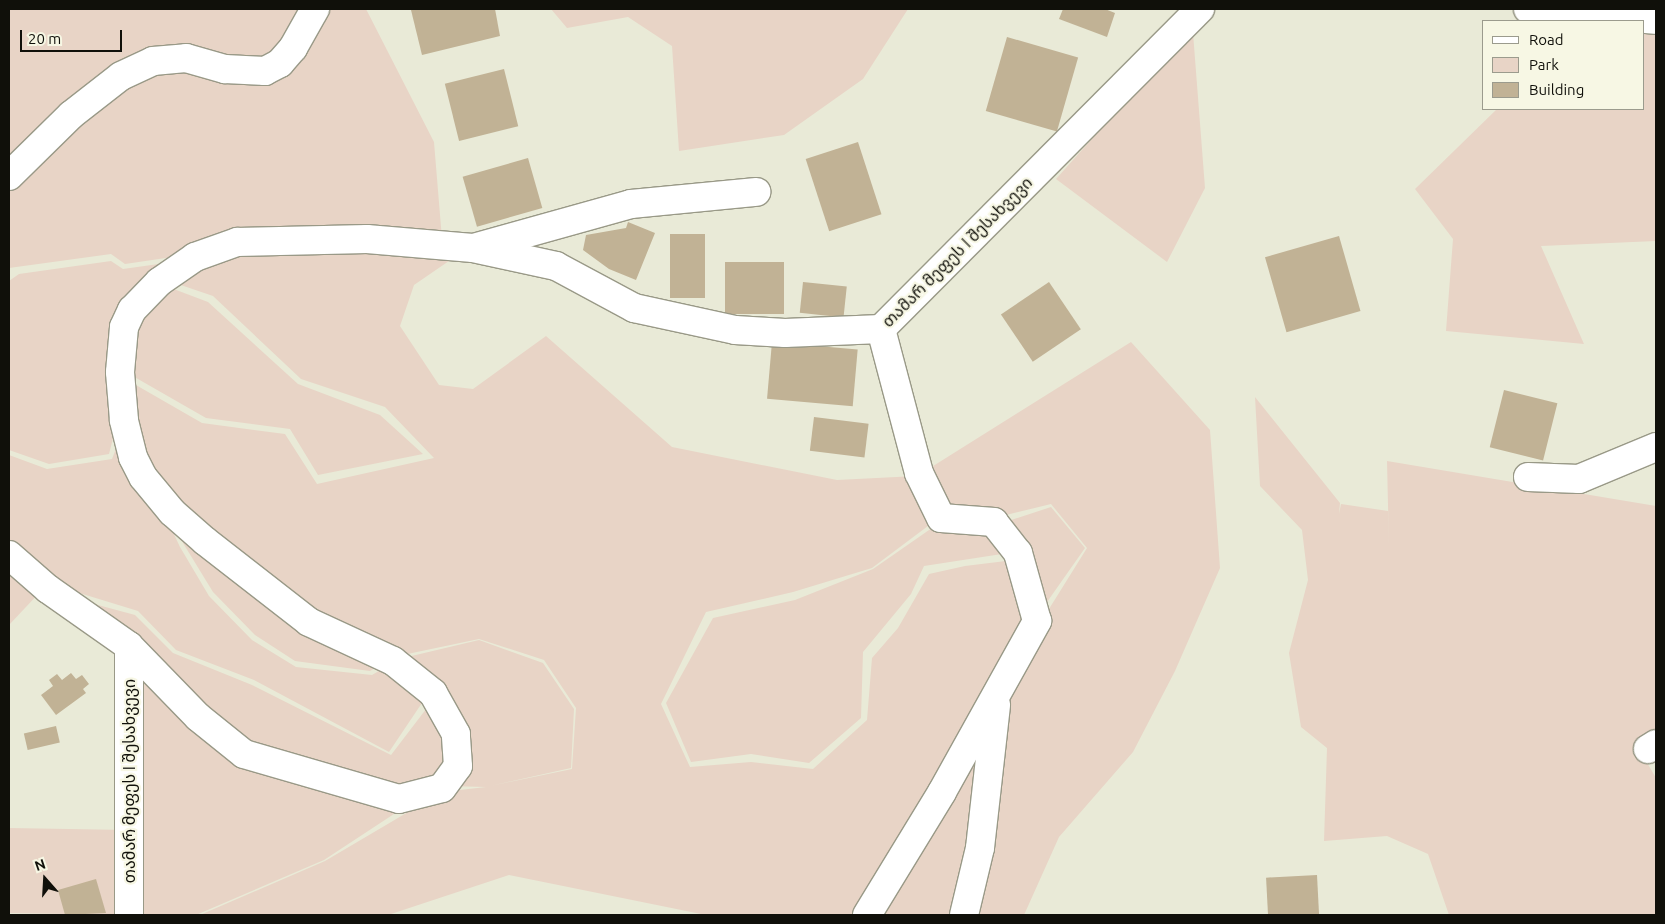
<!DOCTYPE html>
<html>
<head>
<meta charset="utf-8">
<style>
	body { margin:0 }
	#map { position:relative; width:1665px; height:924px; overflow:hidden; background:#e9ead7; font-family:Ubuntu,"Noto Sans Georgian",sans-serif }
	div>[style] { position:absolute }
	.green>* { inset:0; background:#e8d4c6; transform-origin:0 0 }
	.building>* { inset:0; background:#c1b295; transform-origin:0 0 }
	.roads { filter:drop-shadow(1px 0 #999987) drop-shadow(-1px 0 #999987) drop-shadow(0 1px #999987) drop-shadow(0 -1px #999987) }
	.minor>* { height:28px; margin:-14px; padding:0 14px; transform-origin:14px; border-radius:14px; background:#fff }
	span { translate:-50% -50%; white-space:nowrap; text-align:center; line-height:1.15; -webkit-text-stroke:4.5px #f7f7e4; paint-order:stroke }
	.street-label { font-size:16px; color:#10100a }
	.frame { position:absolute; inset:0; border:10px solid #10100a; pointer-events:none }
	.legend { position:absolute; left:1482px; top:20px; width:162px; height:90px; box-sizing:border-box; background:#f7f7e4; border:1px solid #9b9b8d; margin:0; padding:6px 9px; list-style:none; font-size:15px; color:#10100a }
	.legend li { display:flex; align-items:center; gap:10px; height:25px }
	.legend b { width:25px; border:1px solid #9b9b8d }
	.north { position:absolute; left:20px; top:854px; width:50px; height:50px; -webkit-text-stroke:4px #f7f7e4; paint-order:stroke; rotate:341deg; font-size:14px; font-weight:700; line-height:20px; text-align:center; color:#10100a }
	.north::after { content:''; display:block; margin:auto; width:18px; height:22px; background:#10100a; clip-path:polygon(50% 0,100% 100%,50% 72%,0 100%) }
	.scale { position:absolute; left:20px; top:30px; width:102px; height:22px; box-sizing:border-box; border:2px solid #10100a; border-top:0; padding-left:6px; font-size:15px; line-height:18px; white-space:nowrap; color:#10100a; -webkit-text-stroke:4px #f7f7e4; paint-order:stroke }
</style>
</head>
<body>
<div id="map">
	<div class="green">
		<i style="clip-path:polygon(9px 9px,366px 9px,434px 142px,442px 239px,193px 254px,125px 264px,111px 254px,9px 268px)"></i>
		<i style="clip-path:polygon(551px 9px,908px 9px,863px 79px,784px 135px,679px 151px,672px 46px,628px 17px,567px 28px)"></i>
		<i style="clip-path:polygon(1644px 26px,1656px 26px,1656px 241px,1541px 246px,1584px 344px,1446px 331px,1453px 239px,1415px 189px,1497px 109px,1644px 109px)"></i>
		<i style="clip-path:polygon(1193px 33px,1205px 188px,1167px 262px,1056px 179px,1168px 54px)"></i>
		<i style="clip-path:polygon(465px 250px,414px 285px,400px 326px,439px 385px,473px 389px,546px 336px,672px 447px,837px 480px,916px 476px,936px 520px,872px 568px,793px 592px,706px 612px,661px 704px,690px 767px,751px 762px,813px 769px,867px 720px,872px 658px,898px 628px,929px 574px,965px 566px,1014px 560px,1028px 621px,862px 915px,706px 915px,509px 875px,388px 915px,200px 915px,325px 861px,442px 792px,486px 787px,447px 786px,462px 768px,399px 659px,479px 640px,543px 663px,574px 709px,571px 768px,490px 786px,572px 769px,576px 708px,544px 660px,479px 639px,393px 657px,314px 617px,147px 474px,122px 377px,202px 423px,285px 434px,317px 484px,434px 458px,385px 407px,301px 379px,213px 296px,169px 281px,216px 254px)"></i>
		<i style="clip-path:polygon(187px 260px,125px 307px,118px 419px,109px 454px,49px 464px,9px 450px,9px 281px,19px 274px,111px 261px,123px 269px)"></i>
		<i style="clip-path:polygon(163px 285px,208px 302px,298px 384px,380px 415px,423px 454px,318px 475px,290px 429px,206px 418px,124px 371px,128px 328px)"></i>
		<i style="clip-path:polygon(1131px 342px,1210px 430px,1220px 568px,1175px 671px,1133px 752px,1059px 837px,1024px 915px,881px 915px,1039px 625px,1087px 548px,1051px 504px,994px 518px,943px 515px,922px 473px)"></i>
		<i style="clip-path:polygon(1255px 397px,1340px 503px,1339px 514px,1341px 504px,1388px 511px,1389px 548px,1387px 461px,1656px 506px,1656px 739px,1639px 749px,1656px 778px,1656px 915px,1449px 915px,1428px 854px,1387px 836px,1324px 841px,1327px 748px,1301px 727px,1289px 653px,1308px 580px,1302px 530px,1260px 486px)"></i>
		<i style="clip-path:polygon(124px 428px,180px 547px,209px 596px,252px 640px,296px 667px,372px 675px,389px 665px,428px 694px,389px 752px,254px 680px,176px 650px,138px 611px,50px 584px,9px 548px,9px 455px,47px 469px,112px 459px)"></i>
		<i style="clip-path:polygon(1051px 507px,1085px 548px,1040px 612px,1021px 551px,924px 566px,911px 594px,863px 652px,861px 718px,809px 763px,751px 754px,691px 762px,666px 703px,713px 618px,795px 600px,873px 569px,942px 521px,993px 526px)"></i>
		<i style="clip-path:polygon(176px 521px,385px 662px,370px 671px,295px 661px,255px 635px,213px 592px,183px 543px)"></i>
		<i style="clip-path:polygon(9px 562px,41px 591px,9px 625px)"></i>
		<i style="clip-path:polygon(61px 595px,135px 615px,173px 653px,252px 685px,391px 755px,433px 700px,453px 735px,440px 785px,398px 795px,246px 752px)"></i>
		<i style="clip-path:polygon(144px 675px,234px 765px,397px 812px,324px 860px,196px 915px,140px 915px,134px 909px)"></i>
		<i style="left:128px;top:830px;width:85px;height:119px;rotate:91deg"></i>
	</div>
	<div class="building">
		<i style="clip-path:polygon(415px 9px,495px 9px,500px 36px,422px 55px,411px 10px)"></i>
		<i style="clip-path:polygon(1063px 9px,1105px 9px,1115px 13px,1107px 37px,1059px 19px)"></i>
		<i style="left:1007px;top:37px;width:74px;height:77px;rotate:16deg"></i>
		<i style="left:504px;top:69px;width:59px;height:61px;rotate:76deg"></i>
		<i style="left:858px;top:142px;width:76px;height:55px;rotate:72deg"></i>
		<i style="left:528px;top:158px;width:52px;height:68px;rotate:74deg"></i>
		<i style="clip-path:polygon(628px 222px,655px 233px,636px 280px,609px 269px,583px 250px,586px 235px,626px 228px)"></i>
		<i style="left:670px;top:234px;width:35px;height:64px"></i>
		<i style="left:1339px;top:236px;width:78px;height:77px;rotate:74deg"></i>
		<i style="left:784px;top:262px;width:52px;height:59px;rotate:90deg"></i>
		<i style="left:803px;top:282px;width:44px;height:31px;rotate:6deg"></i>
		<i style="left:1049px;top:282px;width:57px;height:58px;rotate:56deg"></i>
		<i style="left:772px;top:342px;width:86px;height:57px;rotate:5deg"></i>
		<i style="left:1504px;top:390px;width:55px;height:59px;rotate:14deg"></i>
		<i style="left:814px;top:417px;width:55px;height:34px;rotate:7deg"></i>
		<i style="clip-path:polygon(71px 673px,76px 679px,82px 675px,89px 684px,83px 689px,86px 693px,56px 715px,41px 695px,53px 686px,49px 680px,57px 674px,62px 680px)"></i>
		<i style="left:56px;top:726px;width:17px;height:33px;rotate:77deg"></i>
		<i style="left:1317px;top:875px;width:40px;height:51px;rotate:87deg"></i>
		<i style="clip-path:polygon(96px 879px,106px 913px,65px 915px,58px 890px)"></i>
	</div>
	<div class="roads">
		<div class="minor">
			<i style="left:1528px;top:9px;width:128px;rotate:4.9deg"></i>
			<i style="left:9px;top:176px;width:87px;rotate:-44.5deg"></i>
			<i style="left:71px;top:115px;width:63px;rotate:-38deg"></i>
			<i style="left:121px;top:76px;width:35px;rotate:-25deg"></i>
			<i style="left:153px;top:61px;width:33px;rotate:-5deg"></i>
			<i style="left:186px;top:58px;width:41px;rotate:15.8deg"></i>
			<i style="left:225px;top:69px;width:40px;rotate:2.9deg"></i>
			<i style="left:265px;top:71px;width:17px;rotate:-28deg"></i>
			<i style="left:280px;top:63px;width:20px;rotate:-49deg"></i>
			<i style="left:293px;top:48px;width:45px;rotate:-60.6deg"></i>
			<i style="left:477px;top:247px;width:160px;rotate:-15.6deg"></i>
			<i style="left:631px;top:204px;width:126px;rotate:-5.5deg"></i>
			<i style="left:1528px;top:477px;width:51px;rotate:2.2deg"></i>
			<i style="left:1579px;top:479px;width:83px;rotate:-22.6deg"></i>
			<i style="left:9px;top:555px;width:52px;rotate:41.1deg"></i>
			<i style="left:48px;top:589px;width:99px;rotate:35.1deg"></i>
			<i style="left:129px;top:646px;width:99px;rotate:45.8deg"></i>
			<i style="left:198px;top:717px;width:59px;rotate:38.8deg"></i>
			<i style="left:244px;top:754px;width:161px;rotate:16.2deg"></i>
			<i style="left:399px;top:799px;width:44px;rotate:-14.3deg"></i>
			<i style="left:442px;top:788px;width:27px;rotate:-54deg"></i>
			<i style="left:458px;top:766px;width:32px;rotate:-94deg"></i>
			<i style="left:456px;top:734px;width:47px;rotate:-119.3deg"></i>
			<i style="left:433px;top:693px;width:51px;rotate:-141.3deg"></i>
			<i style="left:393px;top:661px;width:93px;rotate:-155.1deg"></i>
			<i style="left:309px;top:622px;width:132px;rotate:-142.1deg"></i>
			<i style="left:205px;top:541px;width:44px;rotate:-138.7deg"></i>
			<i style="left:172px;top:512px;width:45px;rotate:-129.6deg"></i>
			<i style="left:143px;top:477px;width:22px;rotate:-117deg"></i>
			<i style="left:133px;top:457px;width:38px;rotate:-104deg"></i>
			<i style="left:124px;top:420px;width:48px;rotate:-94.8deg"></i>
			<i style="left:120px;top:372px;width:45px;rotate:-84.9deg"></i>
			<i style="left:124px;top:327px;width:19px;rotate:-65deg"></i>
			<i style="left:132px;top:310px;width:39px;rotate:-46deg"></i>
			<i style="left:159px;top:282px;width:44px;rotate:-34.8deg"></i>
			<i style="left:195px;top:257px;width:45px;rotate:-19.7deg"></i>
			<i style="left:237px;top:242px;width:130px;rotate:-1.3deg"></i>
			<i style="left:367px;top:239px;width:106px;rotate:4.9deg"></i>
			<i style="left:473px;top:248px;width:85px;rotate:12.2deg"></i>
			<i style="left:556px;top:266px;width:89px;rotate:28.3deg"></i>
			<i style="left:634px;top:308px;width:103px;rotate:12.3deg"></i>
			<i style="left:735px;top:330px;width:50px;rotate:3.4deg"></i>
			<i style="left:785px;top:333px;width:96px;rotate:-2.4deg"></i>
			<i style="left:881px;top:329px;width:452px;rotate:-45.1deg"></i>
			<i style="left:1648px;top:749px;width:9px;rotate:-32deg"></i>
			<i style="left:129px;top:915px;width:269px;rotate:-90deg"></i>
			<i style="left:867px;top:915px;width:144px;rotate:-58.6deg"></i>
			<i style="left:942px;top:792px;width:196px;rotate:-60.9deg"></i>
			<i style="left:1037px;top:621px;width:71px;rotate:-105.6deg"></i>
			<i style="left:1018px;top:553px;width:39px;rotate:-128deg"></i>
			<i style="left:994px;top:522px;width:53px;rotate:-175.7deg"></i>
			<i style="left:941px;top:518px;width:50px;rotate:-116.1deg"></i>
			<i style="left:919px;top:473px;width:149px;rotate:-104.8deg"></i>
			<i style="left:964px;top:915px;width:69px;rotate:-76.6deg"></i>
			<i style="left:980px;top:848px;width:144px;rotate:-83.6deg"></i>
		</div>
	</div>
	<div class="street-label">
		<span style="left:957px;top:252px;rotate:-45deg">თამარ მეფეს I შესახვევი</span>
		<span style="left:129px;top:781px;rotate:-90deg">თამარ მეფეს I შესახვევი</span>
	</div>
	<div class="frame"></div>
	<ul class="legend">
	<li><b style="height:6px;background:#fff"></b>Road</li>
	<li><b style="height:14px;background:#e8d4c6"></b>Park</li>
	<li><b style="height:14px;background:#c1b295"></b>Building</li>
	</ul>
	<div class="north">N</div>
	<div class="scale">20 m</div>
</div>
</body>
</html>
